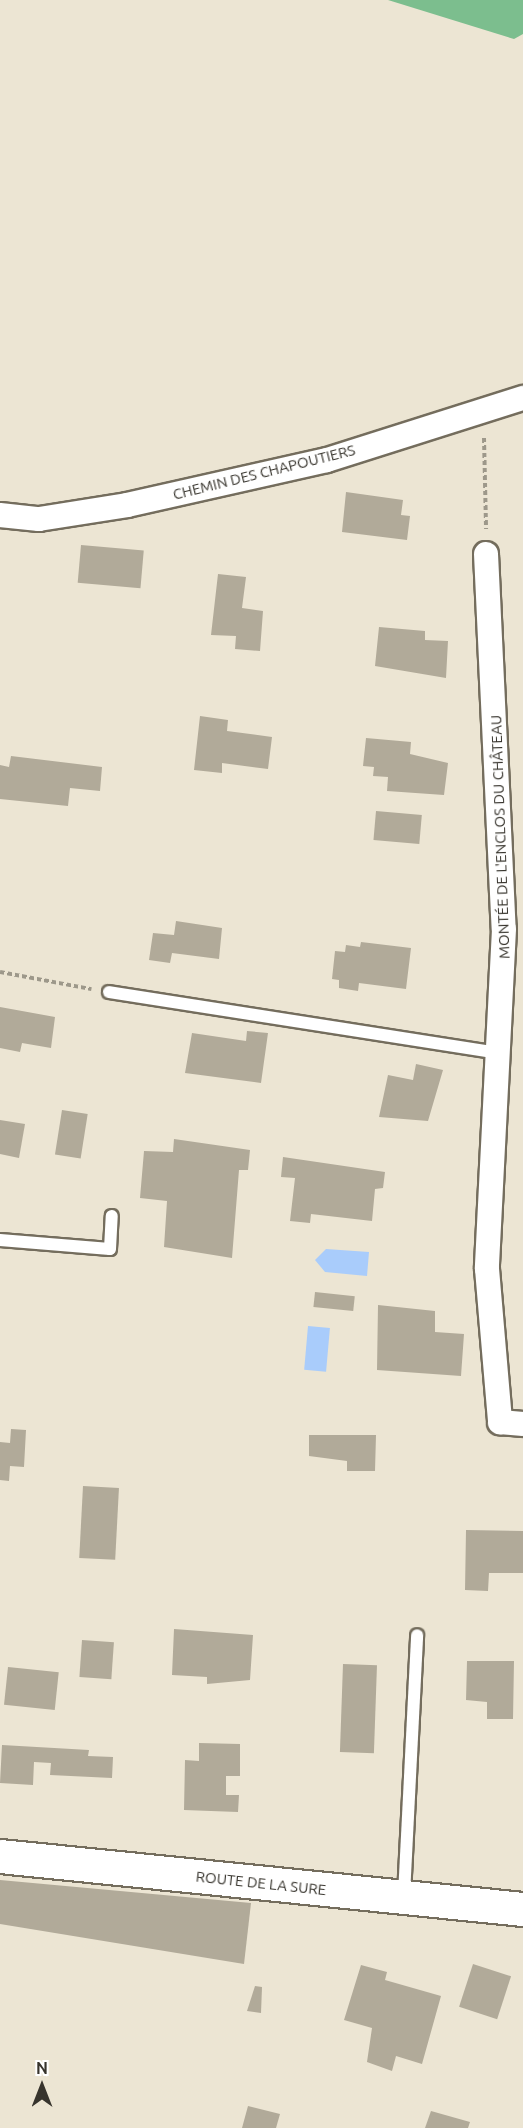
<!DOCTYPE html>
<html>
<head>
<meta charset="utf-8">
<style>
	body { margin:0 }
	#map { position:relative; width:523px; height:2128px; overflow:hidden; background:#ece5d3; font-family:Ubuntu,sans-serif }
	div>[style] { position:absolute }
	.forest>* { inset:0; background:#7cbe8e }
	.water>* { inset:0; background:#a9ccfb; transform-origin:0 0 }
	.building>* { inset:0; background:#b1aa99; transform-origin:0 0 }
	.path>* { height:4px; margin-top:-2px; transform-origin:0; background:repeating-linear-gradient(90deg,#9d988a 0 4.5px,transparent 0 7.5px) }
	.roads { filter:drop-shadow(2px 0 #746d5d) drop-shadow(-2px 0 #746d5d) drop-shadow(0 2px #746d5d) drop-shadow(0 -2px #746d5d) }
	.lane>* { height:12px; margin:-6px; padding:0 6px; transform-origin:6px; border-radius:6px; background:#fff }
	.street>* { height:24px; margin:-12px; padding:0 12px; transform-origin:12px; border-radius:12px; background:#fff }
	.secondary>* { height:33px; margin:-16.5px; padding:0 16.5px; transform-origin:16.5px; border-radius:16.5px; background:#fff }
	span { translate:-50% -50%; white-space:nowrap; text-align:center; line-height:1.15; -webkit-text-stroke:4.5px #fff; paint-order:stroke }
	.street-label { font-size:15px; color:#37342d }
	.north { position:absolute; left:12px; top:2056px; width:60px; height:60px; -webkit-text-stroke:4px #fff; paint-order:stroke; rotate:0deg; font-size:16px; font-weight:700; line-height:24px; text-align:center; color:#37342d }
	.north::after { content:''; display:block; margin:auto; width:21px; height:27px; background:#37342d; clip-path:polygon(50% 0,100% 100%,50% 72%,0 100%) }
</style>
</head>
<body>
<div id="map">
	<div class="forest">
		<i style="clip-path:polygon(388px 0,523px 0,523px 34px,514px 39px)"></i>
	</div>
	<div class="water">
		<i style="clip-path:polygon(326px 1249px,369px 1252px,367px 1276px,325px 1272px,315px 1260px)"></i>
		<i style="left:308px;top:1326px;width:22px;height:44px;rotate:5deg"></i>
	</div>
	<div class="building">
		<i style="clip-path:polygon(346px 492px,403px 500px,401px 515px,410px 516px,407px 540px,342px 532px)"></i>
		<i style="left:81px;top:545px;width:63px;height:38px;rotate:5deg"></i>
		<i style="clip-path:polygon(218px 574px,246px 577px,242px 608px,263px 611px,260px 651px,235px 649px,236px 636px,211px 635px)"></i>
		<i style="clip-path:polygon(379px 627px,425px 631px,425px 640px,448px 641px,446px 678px,375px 666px)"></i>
		<i style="clip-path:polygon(200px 716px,228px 720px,227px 731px,272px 737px,268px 769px,222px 763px,222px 773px,194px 770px)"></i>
		<i style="clip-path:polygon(366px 738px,411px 742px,410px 754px,448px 763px,444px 795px,387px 791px,388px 777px,373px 776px,374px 767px,363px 766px)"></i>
		<i style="clip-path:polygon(11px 756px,102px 767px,100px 791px,70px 788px,68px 806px,0 799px,0 765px,9px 767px)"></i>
		<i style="left:376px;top:811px;width:46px;height:29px;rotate:5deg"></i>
		<i style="clip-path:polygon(176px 921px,222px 928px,219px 959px,172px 953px,170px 963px,149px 960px,153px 933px,174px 935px)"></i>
		<i style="clip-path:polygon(361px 942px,411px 948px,406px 989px,359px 983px,358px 991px,339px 988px,339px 980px,332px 979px,335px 951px,345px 952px,346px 945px,360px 947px)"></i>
		<i style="clip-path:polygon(0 1007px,55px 1017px,51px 1048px,22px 1043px,20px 1052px,0 1048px)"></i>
		<i style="clip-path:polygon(247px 1031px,268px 1033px,261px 1083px,185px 1073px,192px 1033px,246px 1041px)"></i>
		<i style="clip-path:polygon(416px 1064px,443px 1070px,428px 1121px,379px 1117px,388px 1075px,413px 1080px)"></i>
		<i style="left:62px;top:1110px;width:26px;height:45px;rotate:9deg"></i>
		<i style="clip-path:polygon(0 1120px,25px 1124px,19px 1158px,0 1154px)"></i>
		<i style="clip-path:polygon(174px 1139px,250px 1150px,248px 1170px,239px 1170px,232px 1258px,164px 1247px,167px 1201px,140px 1198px,144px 1151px,173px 1152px)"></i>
		<i style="clip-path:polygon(283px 1157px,385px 1172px,383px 1188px,375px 1189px,372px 1221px,311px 1214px,310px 1223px,290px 1221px,295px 1178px,281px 1177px)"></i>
		<i style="left:315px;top:1292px;width:40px;height:15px;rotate:6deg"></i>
		<i style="clip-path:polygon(378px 1305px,435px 1311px,435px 1332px,464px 1334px,461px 1376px,377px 1370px)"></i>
		<i style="clip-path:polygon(11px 1429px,26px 1430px,24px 1467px,10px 1466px,9px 1481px,0 1480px,0 1442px,10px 1443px)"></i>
		<i style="clip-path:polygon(309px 1435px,376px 1435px,375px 1471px,347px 1471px,347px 1461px,309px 1456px)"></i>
		<i style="left:83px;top:1486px;width:36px;height:72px;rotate:3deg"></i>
		<i style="clip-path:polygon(466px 1530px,523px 1531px,523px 1573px,489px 1573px,488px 1591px,465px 1590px)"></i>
		<i style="clip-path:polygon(174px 1629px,253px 1635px,250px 1680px,207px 1684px,207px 1677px,172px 1675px)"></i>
		<i style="left:82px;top:1640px;width:32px;height:37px;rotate:4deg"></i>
		<i style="clip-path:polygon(467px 1661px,514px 1661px,513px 1719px,487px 1719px,487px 1702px,466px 1700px)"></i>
		<i style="left:343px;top:1664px;width:34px;height:88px;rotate:2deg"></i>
		<i style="left:8px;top:1667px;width:51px;height:38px;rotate:6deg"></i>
		<i style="clip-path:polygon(199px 1743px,240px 1744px,240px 1776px,226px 1776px,226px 1795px,239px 1795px,238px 1812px,184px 1810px,185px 1760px,199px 1761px)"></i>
		<i style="clip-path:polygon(2px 1745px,89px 1750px,88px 1756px,113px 1757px,112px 1778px,50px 1775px,51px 1763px,34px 1762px,33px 1785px,0 1783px)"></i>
		<i style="clip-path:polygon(0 1880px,251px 1903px,244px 1964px,0 1924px)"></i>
		<i style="left:473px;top:1964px;width:40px;height:45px;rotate:18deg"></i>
		<i style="clip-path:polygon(361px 1965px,387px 1972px,385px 1980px,441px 1996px,422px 2064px,396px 2056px,392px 2071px,367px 2062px,372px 2028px,344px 2020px)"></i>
		<i style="clip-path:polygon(255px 1986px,262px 1987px,261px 2013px,247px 2011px)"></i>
		<i style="clip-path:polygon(248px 2106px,280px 2114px,276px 2128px,242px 2128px)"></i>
		<i style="clip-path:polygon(431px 2111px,470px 2122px,468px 2128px,425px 2128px)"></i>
	</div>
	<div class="path">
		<i style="left:484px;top:438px;width:91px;rotate:88.7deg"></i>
		<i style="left:0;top:972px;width:93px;rotate:10.6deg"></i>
	</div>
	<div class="roads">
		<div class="lane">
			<i style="left:109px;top:992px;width:394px;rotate:8.9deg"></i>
			<i style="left:0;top:1240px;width:110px;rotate:4.7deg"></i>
			<i style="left:110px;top:1249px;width:33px;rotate:-87deg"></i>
			<i style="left:404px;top:1895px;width:260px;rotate:-87.1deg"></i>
		</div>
		<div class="street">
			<i style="left:0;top:515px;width:39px;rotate:6deg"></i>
			<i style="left:39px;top:519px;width:89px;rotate:-9deg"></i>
			<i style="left:127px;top:505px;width:205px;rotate:-12.7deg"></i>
			<i style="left:327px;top:460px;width:206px;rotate:-17.6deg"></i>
			<i style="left:486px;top:554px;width:375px;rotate:87.3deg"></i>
			<i style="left:504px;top:929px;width:340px;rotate:92.9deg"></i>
			<i style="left:487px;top:1269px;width:154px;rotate:85.1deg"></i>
			<i style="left:500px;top:1422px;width:23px;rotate:5deg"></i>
		</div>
		<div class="secondary">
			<i style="left:0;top:1856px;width:526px;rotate:5.79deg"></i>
		</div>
	</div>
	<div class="street-label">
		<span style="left:264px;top:472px;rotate:-14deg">CHEMIN DES CHAPOUTIERS</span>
		<span style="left:500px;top:837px;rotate:-92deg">MONTÉE DE L'ENCLOS DU CHÂTEAU</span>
		<span style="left:261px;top:1883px;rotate:6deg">ROUTE DE LA SURE</span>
	</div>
	<div class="north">N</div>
</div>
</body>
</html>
